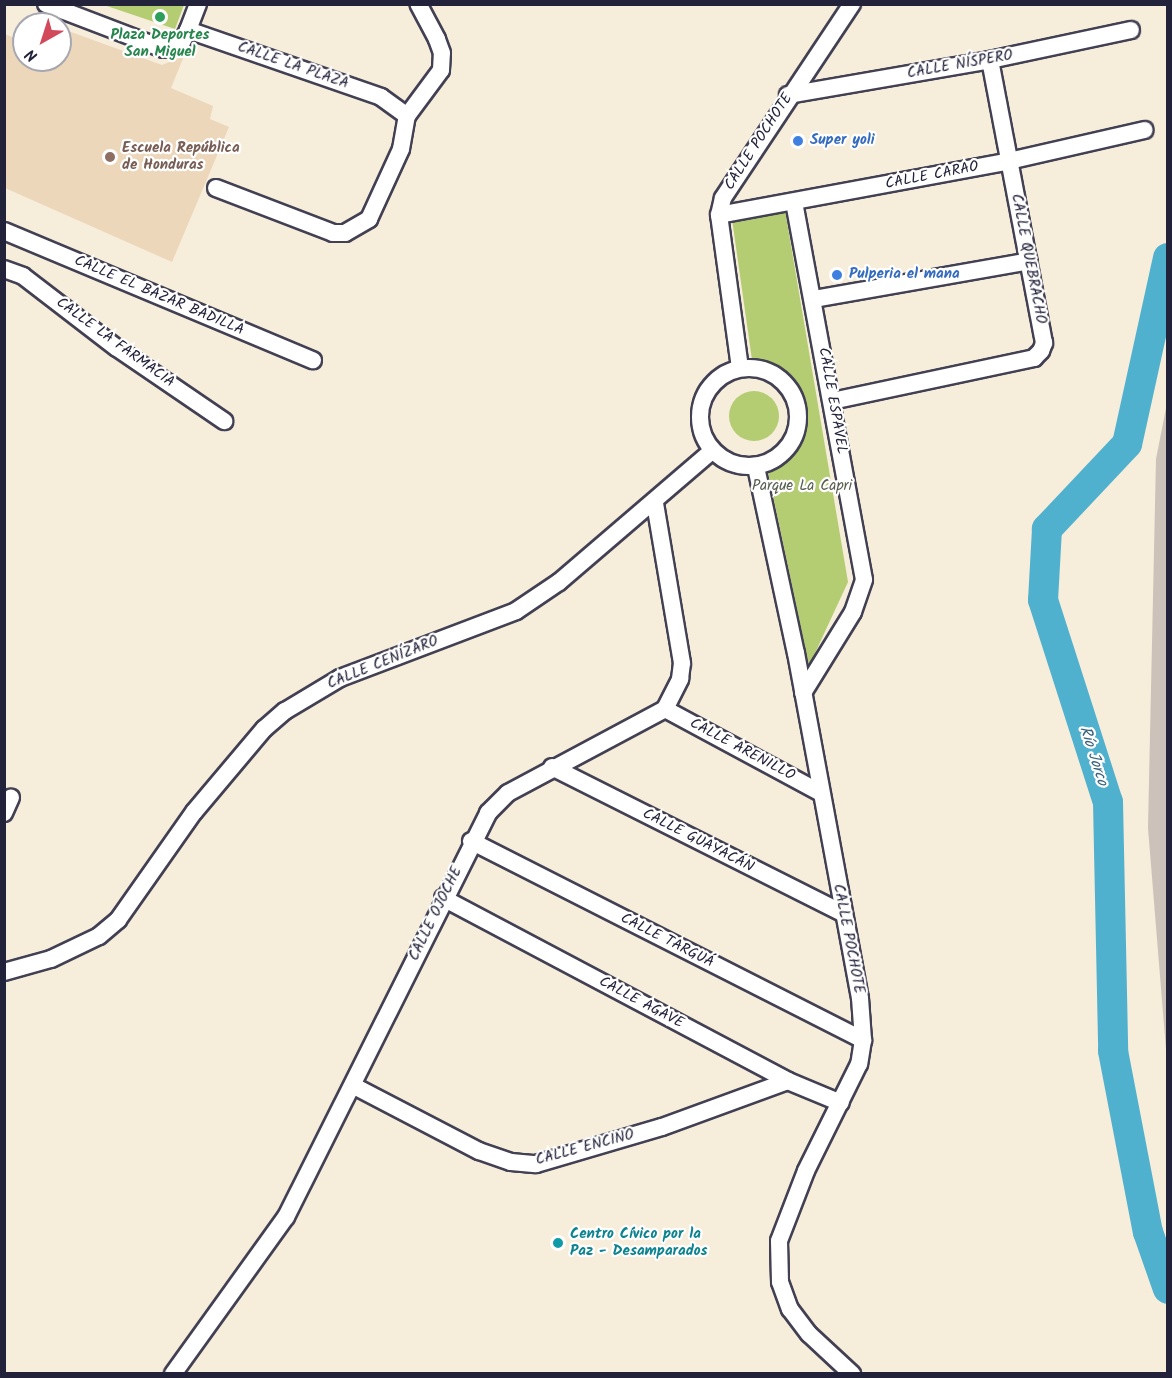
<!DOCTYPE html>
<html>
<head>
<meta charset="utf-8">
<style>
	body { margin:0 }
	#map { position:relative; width:1172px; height:1378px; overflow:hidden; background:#f6eddb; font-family:Kalam,sans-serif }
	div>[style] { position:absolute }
	.built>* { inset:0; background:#edd7bb }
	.industrial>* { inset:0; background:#ccc2b9 }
	.green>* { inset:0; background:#b4cc72 }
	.round { border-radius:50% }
	.river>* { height:30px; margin:-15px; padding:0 15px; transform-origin:15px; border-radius:15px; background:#50b1cf }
	.roads { filter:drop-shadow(2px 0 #424053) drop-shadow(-2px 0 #424053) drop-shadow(0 2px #424053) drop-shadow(0 -2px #424053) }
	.street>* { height:16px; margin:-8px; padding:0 8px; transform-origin:8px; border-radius:8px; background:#fff }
	.street>.ring { margin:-8px; padding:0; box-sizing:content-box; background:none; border:16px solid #fff; border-radius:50% }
	.dots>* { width:16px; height:16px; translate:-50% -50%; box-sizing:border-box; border:3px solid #fff; border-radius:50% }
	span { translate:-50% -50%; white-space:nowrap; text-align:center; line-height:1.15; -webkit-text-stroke:4.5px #fff; paint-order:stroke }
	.leisure-label { font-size:15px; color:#27864d; font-weight:700 }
	.street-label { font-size:15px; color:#22223b }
	.shop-label { font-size:15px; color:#366cbe; font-weight:700 }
	.left { translate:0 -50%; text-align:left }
	.education-label { font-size:15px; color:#785e54; font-weight:700 }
	.park-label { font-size:15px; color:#555e4e }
	.culture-label { font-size:15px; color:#0d838f; font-weight:700 }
	.water-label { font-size:16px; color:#37627e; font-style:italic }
	.frame { position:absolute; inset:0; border:6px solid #22223b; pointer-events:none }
	.north { position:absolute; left:12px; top:12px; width:60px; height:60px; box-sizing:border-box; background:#fff; border:2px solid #a7a7b1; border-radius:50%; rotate:219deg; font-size:16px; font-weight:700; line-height:24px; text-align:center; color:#22223b }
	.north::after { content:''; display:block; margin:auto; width:21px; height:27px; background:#d1495b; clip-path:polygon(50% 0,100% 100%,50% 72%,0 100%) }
</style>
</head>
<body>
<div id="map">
	<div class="built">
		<i style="clip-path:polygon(60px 28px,162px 65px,184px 56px,171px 88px,213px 106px,210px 119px,229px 127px,172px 262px,5px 188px,5px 34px,24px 42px,24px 60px,60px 60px)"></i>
	</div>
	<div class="industrial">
		<i style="clip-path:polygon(1167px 403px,1167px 1062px,1148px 828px,1156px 459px)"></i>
	</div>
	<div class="green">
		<i style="clip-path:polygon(104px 5px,184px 5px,175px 29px)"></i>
		<i style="clip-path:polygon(785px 210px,848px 582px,809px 666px,768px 472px,788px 460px,802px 440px,808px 422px,803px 398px,794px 382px,767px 363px,752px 360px,732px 219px)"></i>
		<i class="round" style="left:729px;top:391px;width:50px;height:50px"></i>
	</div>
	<div class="river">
		<i style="left:1168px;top:258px;width:190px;rotate:102.4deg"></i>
		<i style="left:1127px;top:444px;width:117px;rotate:133.3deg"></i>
		<i style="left:1047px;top:529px;width:71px;rotate:93.2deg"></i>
		<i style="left:1043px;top:600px;width:212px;rotate:72.2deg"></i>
		<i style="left:1108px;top:802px;width:249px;rotate:88.8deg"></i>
		<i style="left:1113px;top:1051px;width:184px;rotate:79.1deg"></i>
		<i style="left:1148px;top:1232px;width:60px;rotate:70.7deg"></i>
	</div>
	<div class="roads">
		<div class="street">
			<i style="left:46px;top:4px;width:126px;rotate:20.9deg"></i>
			<i style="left:164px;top:49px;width:19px;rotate:-21deg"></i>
			<i style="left:182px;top:42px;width:13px;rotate:-63deg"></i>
			<i style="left:188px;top:30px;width:204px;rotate:19.1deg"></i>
			<i style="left:381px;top:97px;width:32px;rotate:36deg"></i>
			<i style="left:188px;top:30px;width:28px;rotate:-69deg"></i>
			<i style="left:788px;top:95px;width:205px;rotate:-9.8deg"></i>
			<i style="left:990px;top:60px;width:144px;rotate:-12deg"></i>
			<i style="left:216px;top:188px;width:125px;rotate:21deg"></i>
			<i style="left:333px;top:233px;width:12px"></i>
			<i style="left:345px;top:233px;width:28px;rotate:-30deg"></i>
			<i style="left:369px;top:219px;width:77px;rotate:-65.4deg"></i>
			<i style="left:401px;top:149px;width:34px;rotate:-80deg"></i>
			<i style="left:407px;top:116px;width:57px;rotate:-53.5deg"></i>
			<i style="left:441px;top:70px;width:17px;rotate:-87deg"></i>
			<i style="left:442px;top:53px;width:15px;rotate:-110deg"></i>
			<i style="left:437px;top:39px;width:40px;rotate:-118deg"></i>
			<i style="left:794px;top:202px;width:384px;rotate:79.5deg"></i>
			<i style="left:864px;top:580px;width:34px;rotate:109deg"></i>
			<i style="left:853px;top:612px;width:95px;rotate:121.7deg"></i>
			<i style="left:719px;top:215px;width:295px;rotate:-10.5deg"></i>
			<i style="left:1009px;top:161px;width:139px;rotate:-12.9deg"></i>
			<i style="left:4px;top:231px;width:335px;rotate:22.7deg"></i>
			<i style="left:4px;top:269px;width:20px;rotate:20deg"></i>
			<i style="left:23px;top:276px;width:118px;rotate:37.5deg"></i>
			<i style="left:117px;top:348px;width:130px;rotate:34.3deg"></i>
			<i style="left:814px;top:299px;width:218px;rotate:-10deg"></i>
			<i class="ring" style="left:700px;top:368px;width:82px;height:82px"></i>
			<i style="left:740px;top:368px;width:154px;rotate:-97.8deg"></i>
			<i style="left:719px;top:215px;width:17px;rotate:-77deg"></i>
			<i style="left:723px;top:198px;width:233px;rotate:-56.4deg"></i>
			<i style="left:832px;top:401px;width:207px;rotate:-12deg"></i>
			<i style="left:1034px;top:358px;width:10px;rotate:-45deg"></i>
			<i style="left:1041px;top:351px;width:9px;rotate:-69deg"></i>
			<i style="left:1044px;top:343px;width:288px;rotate:-100.8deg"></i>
			<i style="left:756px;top:467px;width:190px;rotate:77.9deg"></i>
			<i style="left:796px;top:653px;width:351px;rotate:79.5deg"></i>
			<i style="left:860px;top:998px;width:42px;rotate:85.9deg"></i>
			<i style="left:863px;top:1040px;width:24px;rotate:99deg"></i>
			<i style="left:859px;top:1064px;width:119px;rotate:116.4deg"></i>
			<i style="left:806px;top:1171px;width:75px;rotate:111.1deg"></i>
			<i style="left:779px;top:1241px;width:41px;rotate:88.6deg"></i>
			<i style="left:780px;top:1282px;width:29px;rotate:70deg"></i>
			<i style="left:790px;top:1309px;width:31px;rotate:53deg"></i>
			<i style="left:809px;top:1334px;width:59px;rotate:42.9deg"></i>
			<i style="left:665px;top:709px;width:175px;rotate:28.3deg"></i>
			<i style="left:552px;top:767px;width:327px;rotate:26.7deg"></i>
			<i style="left:4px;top:813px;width:17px;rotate:-66deg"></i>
			<i style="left:471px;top:841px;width:440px;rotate:26.9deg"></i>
			<i style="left:443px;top:898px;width:391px;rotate:27.9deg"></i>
			<i style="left:788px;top:1081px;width:57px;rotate:22.5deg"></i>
			<i style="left:4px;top:972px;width:49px;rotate:-15.5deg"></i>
			<i style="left:51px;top:959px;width:53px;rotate:-25.6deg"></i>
			<i style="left:99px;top:936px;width:25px;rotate:-40deg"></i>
			<i style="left:118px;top:920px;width:132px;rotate:-54.9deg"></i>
			<i style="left:194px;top:812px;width:109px;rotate:-49.9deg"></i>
			<i style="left:264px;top:729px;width:28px;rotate:-41deg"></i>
			<i style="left:285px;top:711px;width:64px;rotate:-31deg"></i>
			<i style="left:340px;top:678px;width:188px;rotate:-20.8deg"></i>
			<i style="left:516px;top:611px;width:52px;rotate:-34deg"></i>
			<i style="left:559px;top:582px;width:201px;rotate:-40.6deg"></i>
			<i style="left:354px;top:1086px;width:141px;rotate:27.5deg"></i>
			<i style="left:479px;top:1151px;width:34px;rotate:19deg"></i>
			<i style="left:511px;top:1162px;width:25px;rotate:5deg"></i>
			<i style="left:536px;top:1164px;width:131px;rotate:-16.4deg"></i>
			<i style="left:662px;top:1127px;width:134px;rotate:-20.1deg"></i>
			<i style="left:173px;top:1374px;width:193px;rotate:-54.3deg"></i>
			<i style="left:286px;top:1217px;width:452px;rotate:-63.4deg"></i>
			<i style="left:488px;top:813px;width:28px;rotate:-45deg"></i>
			<i style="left:508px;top:793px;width:178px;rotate:-28.1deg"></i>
			<i style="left:665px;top:709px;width:34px;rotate:-63deg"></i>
			<i style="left:680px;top:679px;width:16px;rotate:-83deg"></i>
			<i style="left:682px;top:663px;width:162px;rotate:-99.6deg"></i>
		</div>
	</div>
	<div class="dots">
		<i style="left:160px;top:17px;background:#2e9e5b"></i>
		<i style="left:798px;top:141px;background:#3f7fe0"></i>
		<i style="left:110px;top:157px;background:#8d6e63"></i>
		<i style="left:837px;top:275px;background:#3f7fe0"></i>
		<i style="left:558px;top:1243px;background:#0f9aa8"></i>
	</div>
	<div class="leisure-label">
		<span style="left:160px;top:44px">Plaza Deportes<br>San Miguel</span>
	</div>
	<div class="street-label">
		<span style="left:960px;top:65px;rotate:-10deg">CALLE NÍSPERO</span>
		<span style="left:293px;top:66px;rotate:19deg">CALLE LA PLAZA</span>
		<span style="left:759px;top:142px;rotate:-57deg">CALLE POCHOTE</span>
		<span style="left:932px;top:176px;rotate:-11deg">CALLE CARAO</span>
		<span style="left:1028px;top:259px;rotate:79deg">CALLE QUEBRACHO</span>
		<span style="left:159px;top:296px;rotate:23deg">CALLE EL BAZAR BADILLA</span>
		<span style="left:115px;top:343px;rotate:36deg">CALLE LA FARMACIA</span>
		<span style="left:832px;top:401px;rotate:80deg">CALLE ESPAVEL</span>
		<span style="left:383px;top:663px;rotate:-22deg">CALLE CENÍZARO</span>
		<span style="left:742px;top:750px;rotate:28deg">CALLE ARENILLO</span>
		<span style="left:698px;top:841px;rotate:27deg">CALLE GUAYACÁN</span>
		<span style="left:436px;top:914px;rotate:-64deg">CALLE OJOCHE</span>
		<span style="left:848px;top:939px;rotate:79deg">CALLE POCHOTE</span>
		<span style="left:667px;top:941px;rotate:27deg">CALLE TARGUÁ</span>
		<span style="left:641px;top:1003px;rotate:28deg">CALLE AGAVE</span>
		<span style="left:585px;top:1148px;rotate:-15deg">CALLE ENCINO</span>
	</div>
	<div class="shop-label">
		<span class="left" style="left:810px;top:141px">Super yoli</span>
		<span class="left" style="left:849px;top:275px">Pulperia el mana</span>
	</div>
	<div class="education-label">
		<span class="left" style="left:122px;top:157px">Escuela República<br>de Honduras</span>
	</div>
	<div class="park-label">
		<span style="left:802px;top:487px">Parque La Capri</span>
	</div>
	<div class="culture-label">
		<span class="left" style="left:570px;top:1243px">Centro Cívico por la<br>Paz - Desamparados</span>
	</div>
	<div class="water-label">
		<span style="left:1093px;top:756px;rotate:72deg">Río Jorco</span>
	</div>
	<div class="frame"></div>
	<div class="north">N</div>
</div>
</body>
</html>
